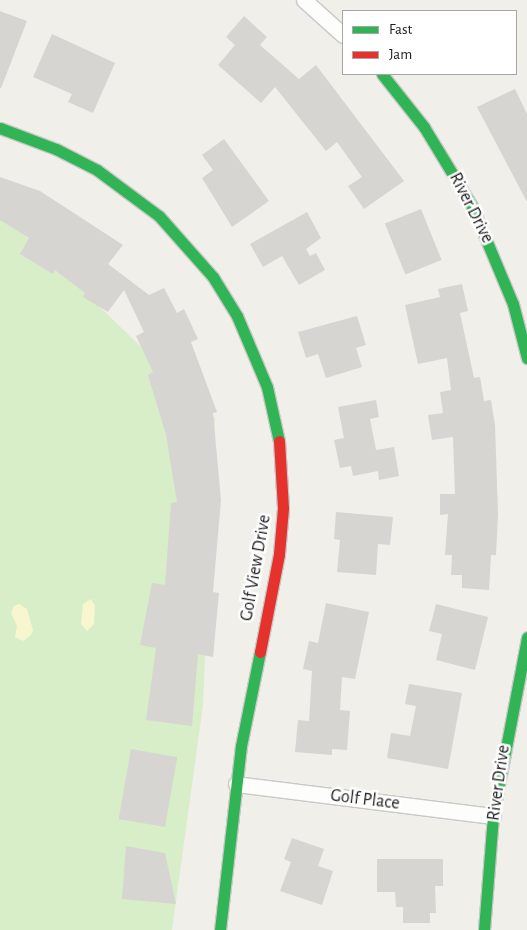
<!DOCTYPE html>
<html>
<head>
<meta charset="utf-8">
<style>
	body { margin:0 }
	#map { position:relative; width:527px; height:930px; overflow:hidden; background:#f0efea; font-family:"Alegreya Sans",sans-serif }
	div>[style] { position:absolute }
	.grass>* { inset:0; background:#d7eec8 }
	.sand>* { inset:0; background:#f8f6ce }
	.building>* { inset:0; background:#d6d5d1; transform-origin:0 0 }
	.roads { filter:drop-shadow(1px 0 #c8c8c6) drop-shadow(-1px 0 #c8c8c6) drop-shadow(0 1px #c8c8c6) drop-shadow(0 -1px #c8c8c6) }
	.street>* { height:15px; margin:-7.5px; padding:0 7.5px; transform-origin:7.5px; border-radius:7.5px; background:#fdfdfc }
	.fast>* { height:11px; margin:-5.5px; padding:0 5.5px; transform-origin:5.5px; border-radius:5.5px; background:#30b455 }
	.jam>* { height:11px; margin:-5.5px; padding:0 5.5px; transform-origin:5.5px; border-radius:5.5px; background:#e5322d }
	span { translate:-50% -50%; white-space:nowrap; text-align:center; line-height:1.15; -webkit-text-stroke:5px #fff; paint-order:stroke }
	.street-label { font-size:18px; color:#212121 }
	.legend { position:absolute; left:342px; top:10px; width:175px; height:65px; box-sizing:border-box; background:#fff; border:1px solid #a6a6a6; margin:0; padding:6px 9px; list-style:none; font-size:15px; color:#212121 }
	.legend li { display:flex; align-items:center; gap:10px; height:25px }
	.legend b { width:25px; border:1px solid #a6a6a6 }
</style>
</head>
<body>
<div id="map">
	<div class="grass">
		<i style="clip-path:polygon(0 211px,215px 418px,203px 705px,172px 930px,0 930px)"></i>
	</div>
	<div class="sand">
		<i style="clip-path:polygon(91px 599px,95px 606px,94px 624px,87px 631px,81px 624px,83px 604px)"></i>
		<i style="clip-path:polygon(19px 604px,27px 609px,33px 630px,31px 635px,23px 641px,15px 637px,17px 626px,11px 613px,14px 606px)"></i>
	</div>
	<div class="building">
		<i style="clip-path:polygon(0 11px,27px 21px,1px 88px,0 88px)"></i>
		<i style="clip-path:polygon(244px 16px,267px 37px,260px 45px,299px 79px,316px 65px,404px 181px,364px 209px,348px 186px,362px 177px,337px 142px,326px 151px,275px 87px,261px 103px,218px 65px,235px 45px,226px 37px)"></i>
		<i style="clip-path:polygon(52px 34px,115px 63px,93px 113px,68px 102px,72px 94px,33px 77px)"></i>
		<i style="clip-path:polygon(515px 89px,527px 114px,527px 202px,477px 107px)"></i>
		<i style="clip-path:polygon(224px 139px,269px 201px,232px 227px,202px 178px,213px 170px,202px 155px)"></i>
		<i style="clip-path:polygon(0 177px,40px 191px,123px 245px,108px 264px,149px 295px,164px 288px,177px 313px,184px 309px,198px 339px,191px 342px,217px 412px,213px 413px,221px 500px,213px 592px,219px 593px,213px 657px,198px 654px,192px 726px,146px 720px,156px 648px,140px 645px,152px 583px,165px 585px,171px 503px,177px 502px,166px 435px,148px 375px,153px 372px,136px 336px,144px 332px,124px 290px,108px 312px,83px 297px,85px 293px,55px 270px,53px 274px,20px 254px,29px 238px,0 220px)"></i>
		<i style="left:421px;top:209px;width:55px;height:39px;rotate:68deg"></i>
		<i style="clip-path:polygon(307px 212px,321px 238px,306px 249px,310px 256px,316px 253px,325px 270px,299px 285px,282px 256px,263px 267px,250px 244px)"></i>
		<i style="clip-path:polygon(462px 284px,468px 311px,460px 313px,474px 378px,480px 377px,484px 401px,491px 400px,495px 425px,498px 514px,496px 555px,491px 555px,489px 590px,462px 588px,462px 575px,451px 575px,452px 555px,445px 555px,448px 514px,440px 515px,440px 494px,455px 494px,453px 437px,432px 440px,428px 415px,443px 413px,440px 392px,451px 390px,447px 358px,418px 364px,405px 305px,440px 297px,438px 289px)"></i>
		<i style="clip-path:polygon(357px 316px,366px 345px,356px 348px,362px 367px,326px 378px,318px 354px,306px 358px,298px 332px)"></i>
		<i style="clip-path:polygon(376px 400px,379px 417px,370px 419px,376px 450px,394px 447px,399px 476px,379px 480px,378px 471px,353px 476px,351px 466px,340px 468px,334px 440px,344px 438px,338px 407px)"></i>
		<i style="clip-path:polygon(336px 512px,393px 517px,390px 545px,378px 544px,376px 575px,337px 572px,340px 540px,334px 539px)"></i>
		<i style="clip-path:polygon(326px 603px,369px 612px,355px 679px,342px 677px,340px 710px,350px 711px,347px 750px,332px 749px,332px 755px,295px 752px,298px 720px,309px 721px,312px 671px,303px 669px,309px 641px,318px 643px)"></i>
		<i style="clip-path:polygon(436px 604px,488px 617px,475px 670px,436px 660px,442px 634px,429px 631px)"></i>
		<i style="clip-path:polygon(409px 684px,462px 693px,448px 769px,387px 758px,391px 733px,410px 736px,416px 706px,405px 704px)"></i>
		<i style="left:131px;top:749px;width:47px;height:71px;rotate:10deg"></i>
		<i style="clip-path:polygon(292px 838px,324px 849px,318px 866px,333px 871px,322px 905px,280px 891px,291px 862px,284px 859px)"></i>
		<i style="clip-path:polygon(126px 846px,165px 853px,176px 904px,122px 899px)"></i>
		<i style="clip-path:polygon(377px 859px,443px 859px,443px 886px,435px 886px,436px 913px,430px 913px,430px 923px,403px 923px,403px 907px,396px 907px,395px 892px,377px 892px)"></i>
	</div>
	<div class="roads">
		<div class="street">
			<i style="left:304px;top:0;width:52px;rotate:41.9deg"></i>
			<i style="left:236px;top:784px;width:259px;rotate:7.1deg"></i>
		</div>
		<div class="fast">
			<i style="left:382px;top:74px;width:68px;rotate:51.6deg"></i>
			<i style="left:424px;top:127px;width:92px;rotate:58.7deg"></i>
			<i style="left:472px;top:206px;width:106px;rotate:67.3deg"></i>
			<i style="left:513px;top:304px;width:56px;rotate:75.5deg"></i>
			<i style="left:0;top:128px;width:60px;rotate:20.6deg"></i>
			<i style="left:56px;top:149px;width:46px;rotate:27.1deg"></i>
			<i style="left:97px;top:170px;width:77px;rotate:36.6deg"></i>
			<i style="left:159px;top:216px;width:81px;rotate:48.5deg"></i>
			<i style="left:213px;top:277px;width:46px;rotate:58.4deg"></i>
			<i style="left:237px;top:316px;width:77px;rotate:67.1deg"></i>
			<i style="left:267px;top:387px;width:55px;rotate:77.5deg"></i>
			<i style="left:220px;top:930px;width:185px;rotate:-83.5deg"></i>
			<i style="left:241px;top:746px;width:96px;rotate:-78.6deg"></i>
			<i style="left:484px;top:930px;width:114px;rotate:-85.5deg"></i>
			<i style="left:493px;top:816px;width:182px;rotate:-79.2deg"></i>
		</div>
		<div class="jam">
			<i style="left:260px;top:652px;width:100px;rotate:-79deg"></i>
			<i style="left:279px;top:554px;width:46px;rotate:-85deg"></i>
			<i style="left:283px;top:508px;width:67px;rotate:-93.4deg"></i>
		</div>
	</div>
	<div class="street-label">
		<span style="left:471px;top:208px;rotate:63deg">River Drive</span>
		<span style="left:256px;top:568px;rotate:-80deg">Golf View Drive</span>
		<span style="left:499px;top:783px;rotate:-82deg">River Drive</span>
		<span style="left:365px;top:800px;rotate:7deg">Golf Place</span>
	</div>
	<ul class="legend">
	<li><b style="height:6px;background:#30b455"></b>Fast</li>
	<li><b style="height:6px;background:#e5322d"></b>Jam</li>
	</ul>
</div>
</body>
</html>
